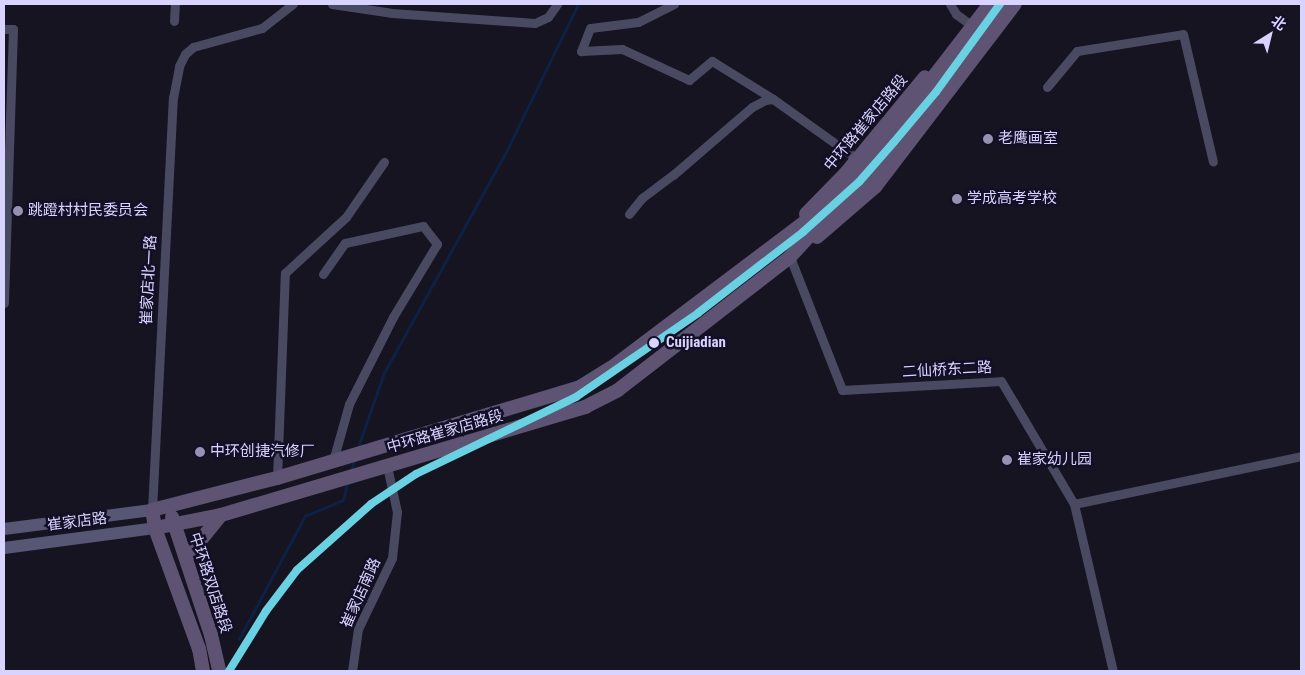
<!DOCTYPE html>
<html>
<head>
<meta charset="utf-8">
<style>
	body { margin:0 }
	#map { position:relative; width:1305px; height:675px; overflow:hidden; background:#161421; font-family:"Roboto Condensed","Noto Sans SC",sans-serif }
	div>[style] { position:absolute }
	.stream>* { height:2.5px; margin:-1.25px; padding:0 1.25px; transform-origin:1.25px; border-radius:1.25px; background:#0d2144 }
	.street>* { height:9px; margin:-4.5px; padding:0 4.5px; transform-origin:4.5px; border-radius:4.5px; background:#4a4962 }
	.secondary>* { height:12px; margin:-6px; padding:0 6px; transform-origin:6px; border-radius:6px; background:#575674 }
	.primary>* { height:14px; margin:-7px; padding:0 7px; transform-origin:7px; border-radius:7px; background:#5e5373 }
	.primary-bridge>* { height:14px; margin:-7px; padding:0 7px; transform-origin:7px; border-radius:7px; background:#5e5373 }
	.metro-1>* { height:8px; margin:-4px; padding:0 4px; transform-origin:4px; border-radius:4px; background:#6ad1e3 }
	.dots>* { width:14px; height:14px; translate:-50% -50%; box-sizing:border-box; border:2px solid #130f26; border-radius:50% }
	span { translate:-50% -50%; white-space:nowrap; text-align:center; line-height:1.15; -webkit-text-stroke:5px #130f26; paint-order:stroke }
	.street-label { font-size:15px; color:#d9d4ff }
	.poi-label { font-size:15px; color:#d9d4ff }
	.left { translate:0 -50%; text-align:left }
	.stop-label { font-size:15px; color:#d9d4ff; font-weight:700 }
	.frame { position:absolute; inset:0; border:5px solid #d9d4ff; pointer-events:none }
	.north { position:absolute; left:1245px; top:10px; width:50px; height:50px; -webkit-text-stroke:4px #130f26; paint-order:stroke; rotate:36deg; font-size:14px; font-weight:700; line-height:20px; text-align:center; color:#d9d4ff }
	.north::after { content:''; display:block; margin:auto; width:18px; height:22px; background:#d9d4ff; clip-path:polygon(50% 0,100% 100%,50% 72%,0 100%) }
</style>
</head>
<body>
<div id="map">
	<div class="stream">
		<i style="left:357px;top:450px;width:82px;rotate:-70.7deg"></i>
		<i style="left:384px;top:373px;width:250px;rotate:-61.1deg"></i>
		<i style="left:505px;top:154px;width:167px;rotate:-64deg"></i>
		<i style="left:351px;top:471px;width:11px;rotate:-75deg"></i>
		<i style="left:239px;top:639px;width:140px;rotate:-61.8deg"></i>
		<i style="left:305px;top:516px;width:41px;rotate:-22.8deg"></i>
		<i style="left:343px;top:500px;width:16px;rotate:-76deg"></i>
	</div>
	<div class="street">
		<i style="left:332px;top:4px;width:61px;rotate:8.5deg"></i>
		<i style="left:392px;top:13px;width:143px;rotate:4deg"></i>
		<i style="left:535px;top:23px;width:14px;rotate:-25deg"></i>
		<i style="left:548px;top:17px;width:16px;rotate:-55deg"></i>
		<i style="left:674px;top:4px;width:40px;rotate:153.4deg"></i>
		<i style="left:638px;top:22px;width:48px;rotate:172.9deg"></i>
		<i style="left:590px;top:28px;width:25px;rotate:111deg"></i>
		<i style="left:581px;top:51px;width:41px;rotate:-2.8deg"></i>
		<i style="left:622px;top:49px;width:74px;rotate:24.8deg"></i>
		<i style="left:689px;top:80px;width:30px;rotate:-40deg"></i>
		<i style="left:712px;top:61px;width:72px;rotate:31.9deg"></i>
		<i style="left:950px;top:4px;width:12px;rotate:59deg"></i>
		<i style="left:956px;top:14px;width:26px;rotate:36deg"></i>
		<i style="left:174px;top:21px;width:17px;rotate:-87deg"></i>
		<i style="left:4px;top:29px;width:9px"></i>
		<i style="left:13px;top:29px;width:274px;rotate:91.9deg"></i>
		<i style="left:1047px;top:87px;width:47px;rotate:-50.2deg"></i>
		<i style="left:1077px;top:51px;width:107px;rotate:-9.1deg"></i>
		<i style="left:1183px;top:34px;width:131px;rotate:76.8deg"></i>
		<i style="left:629px;top:214px;width:21px;rotate:-51deg"></i>
		<i style="left:642px;top:198px;width:39px;rotate:-37deg"></i>
		<i style="left:673px;top:175px;width:104px;rotate:-40.7deg"></i>
		<i style="left:752px;top:107px;width:15px;rotate:-28deg"></i>
		<i style="left:765px;top:100px;width:8px;rotate:-7deg"></i>
		<i style="left:773px;top:99px;width:103px;rotate:35.5deg"></i>
		<i style="left:790px;top:257px;width:143px;rotate:68.6deg"></i>
		<i style="left:842px;top:390px;width:159px;rotate:-3.2deg"></i>
		<i style="left:1001px;top:381px;width:143px;rotate:59.3deg"></i>
		<i style="left:1074px;top:504px;width:171px;rotate:76.9deg"></i>
		<i style="left:323px;top:274px;width:38px;rotate:-55deg"></i>
		<i style="left:345px;top:243px;width:80px;rotate:-12.3deg"></i>
		<i style="left:423px;top:226px;width:23px;rotate:52deg"></i>
		<i style="left:437px;top:244px;width:85px;rotate:121.1deg"></i>
		<i style="left:393px;top:317px;width:97px;rotate:116.8deg"></i>
		<i style="left:349px;top:404px;width:59px;rotate:105.7deg"></i>
		<i style="left:277px;top:478px;width:205px;rotate:-87.8deg"></i>
		<i style="left:285px;top:273px;width:83px;rotate:-42.6deg"></i>
		<i style="left:346px;top:217px;width:67px;rotate:-55.4deg"></i>
		<i style="left:1074px;top:504px;width:232px;rotate:-11.9deg"></i>
		<i style="left:152px;top:510px;width:413px;rotate:-87.1deg"></i>
		<i style="left:173px;top:98px;width:33px;rotate:-79deg"></i>
		<i style="left:179px;top:66px;width:13px;rotate:-63deg"></i>
		<i style="left:185px;top:54px;width:11px;rotate:-41deg"></i>
		<i style="left:193px;top:47px;width:72px;rotate:-15.4deg"></i>
		<i style="left:262px;top:28px;width:39px;rotate:-38deg"></i>
		<i style="left:352px;top:671px;width:42px;rotate:-81.9deg"></i>
		<i style="left:358px;top:629px;width:79px;rotate:-64.4deg"></i>
		<i style="left:392px;top:558px;width:46px;rotate:-83.8deg"></i>
		<i style="left:397px;top:512px;width:47px;rotate:-102.3deg"></i>
	</div>
	<div class="secondary">
		<i style="left:4px;top:529px;width:149px;rotate:-7.3deg"></i>
		<i style="left:4px;top:548px;width:152px;rotate:-7.5deg"></i>
	</div>
	<div class="primary">
		<i style="left:806px;top:214px;width:57px;rotate:-45.7deg"></i>
		<i style="left:846px;top:173px;width:124px;rotate:-50.5deg"></i>
		<i style="left:817px;top:237px;width:77px;rotate:-40.8deg"></i>
		<i style="left:875px;top:187px;width:230px;rotate:-52.6deg"></i>
		<i style="left:172px;top:517px;width:124px;rotate:71.7deg"></i>
		<i style="left:211px;top:635px;width:37px;rotate:77deg"></i>
		<i style="left:155px;top:528px;width:67px;rotate:-11.1deg"></i>
		<i style="left:221px;top:515px;width:380px;rotate:-16.5deg"></i>
		<i style="left:585px;top:407px;width:37px;rotate:-27deg"></i>
		<i style="left:618px;top:390px;width:217px;rotate:-37.7deg"></i>
		<i style="left:790px;top:257px;width:52px;rotate:-47.4deg"></i>
		<i style="left:186px;top:558px;width:55px;rotate:-50.9deg"></i>
		<i style="left:203px;top:671px;width:22px;rotate:-100deg"></i>
		<i style="left:199px;top:649px;width:129px;rotate:-110deg"></i>
		<i style="left:155px;top:528px;width:18px;rotate:-99deg"></i>
		<i style="left:152px;top:510px;width:129px;rotate:-14.4deg"></i>
		<i style="left:277px;top:478px;width:316px;rotate:-16.7deg"></i>
		<i style="left:580px;top:387px;width:36px;rotate:-32deg"></i>
		<i style="left:611px;top:368px;width:261px;rotate:-37deg"></i>
	</div>
	<div class="primary-bridge">
		<i style="left:819px;top:211px;width:73px;rotate:-45.6deg"></i>
		<i style="left:870px;top:159px;width:196px;rotate:-52.3deg"></i>
		<i style="left:825px;top:219px;width:44px;rotate:-41.3deg"></i>
		<i style="left:858px;top:190px;width:236px;rotate:-52.1deg"></i>
	</div>
	<div class="metro-1">
		<i style="left:229px;top:671px;width:70px;rotate:-58.3deg"></i>
		<i style="left:266px;top:611px;width:51px;rotate:-52.9deg"></i>
		<i style="left:297px;top:570px;width:99px;rotate:-41.7deg"></i>
		<i style="left:371px;top:504px;width:54px;rotate:-33.7deg"></i>
		<i style="left:416px;top:474px;width:178px;rotate:-25.7deg"></i>
		<i style="left:576px;top:397px;width:148px;rotate:-34.5deg"></i>
		<i style="left:698px;top:313px;width:133px;rotate:-37.6deg"></i>
		<i style="left:803px;top:232px;width:75px;rotate:-41.8deg"></i>
		<i style="left:859px;top:182px;width:53px;rotate:-48.8deg"></i>
		<i style="left:894px;top:142px;width:65px;rotate:-50deg"></i>
		<i style="left:936px;top:92px;width:109px;rotate:-54deg"></i>
	</div>
	<div class="dots">
		<i style="left:988px;top:139px;background:#9591b1"></i>
		<i style="left:957px;top:199px;background:#9591b1"></i>
		<i style="left:18px;top:211px;background:#9591b1"></i>
		<i style="left:654px;top:343px;background:#d9d4ff"></i>
		<i style="left:200px;top:452px;background:#9591b1"></i>
		<i style="left:1007px;top:460px;background:#9591b1"></i>
	</div>
	<div class="street-label">
		<span style="left:866px;top:123px;rotate:-50deg">中环路崔家店路段</span>
		<span style="left:149px;top:280px;rotate:-87deg">崔家店北一路</span>
		<span style="left:947px;top:370px;rotate:-3deg">二仙桥东二路</span>
		<span style="left:445px;top:432px;rotate:-16deg">中环路崔家店路段</span>
		<span style="left:77px;top:522px;rotate:-7deg">崔家店路</span>
		<span style="left:210px;top:583px;rotate:72deg">中环路双店路段</span>
		<span style="left:361px;top:593px;rotate:-66deg">崔家店南路</span>
	</div>
	<div class="poi-label">
		<span class="left" style="left:998px;top:139px">老鹰画室</span>
		<span class="left" style="left:967px;top:199px">学成高考学校</span>
		<span class="left" style="left:28px;top:211px">跳蹬村村民委员会</span>
		<span class="left" style="left:210px;top:452px">中环创捷汽修厂</span>
		<span class="left" style="left:1017px;top:460px">崔家幼儿园</span>
	</div>
	<div class="stop-label">
		<span class="left" style="left:666px;top:343px">Cuijiadian</span>
	</div>
	<div class="frame"></div>
	<div class="north">北</div>
</div>
</body>
</html>
